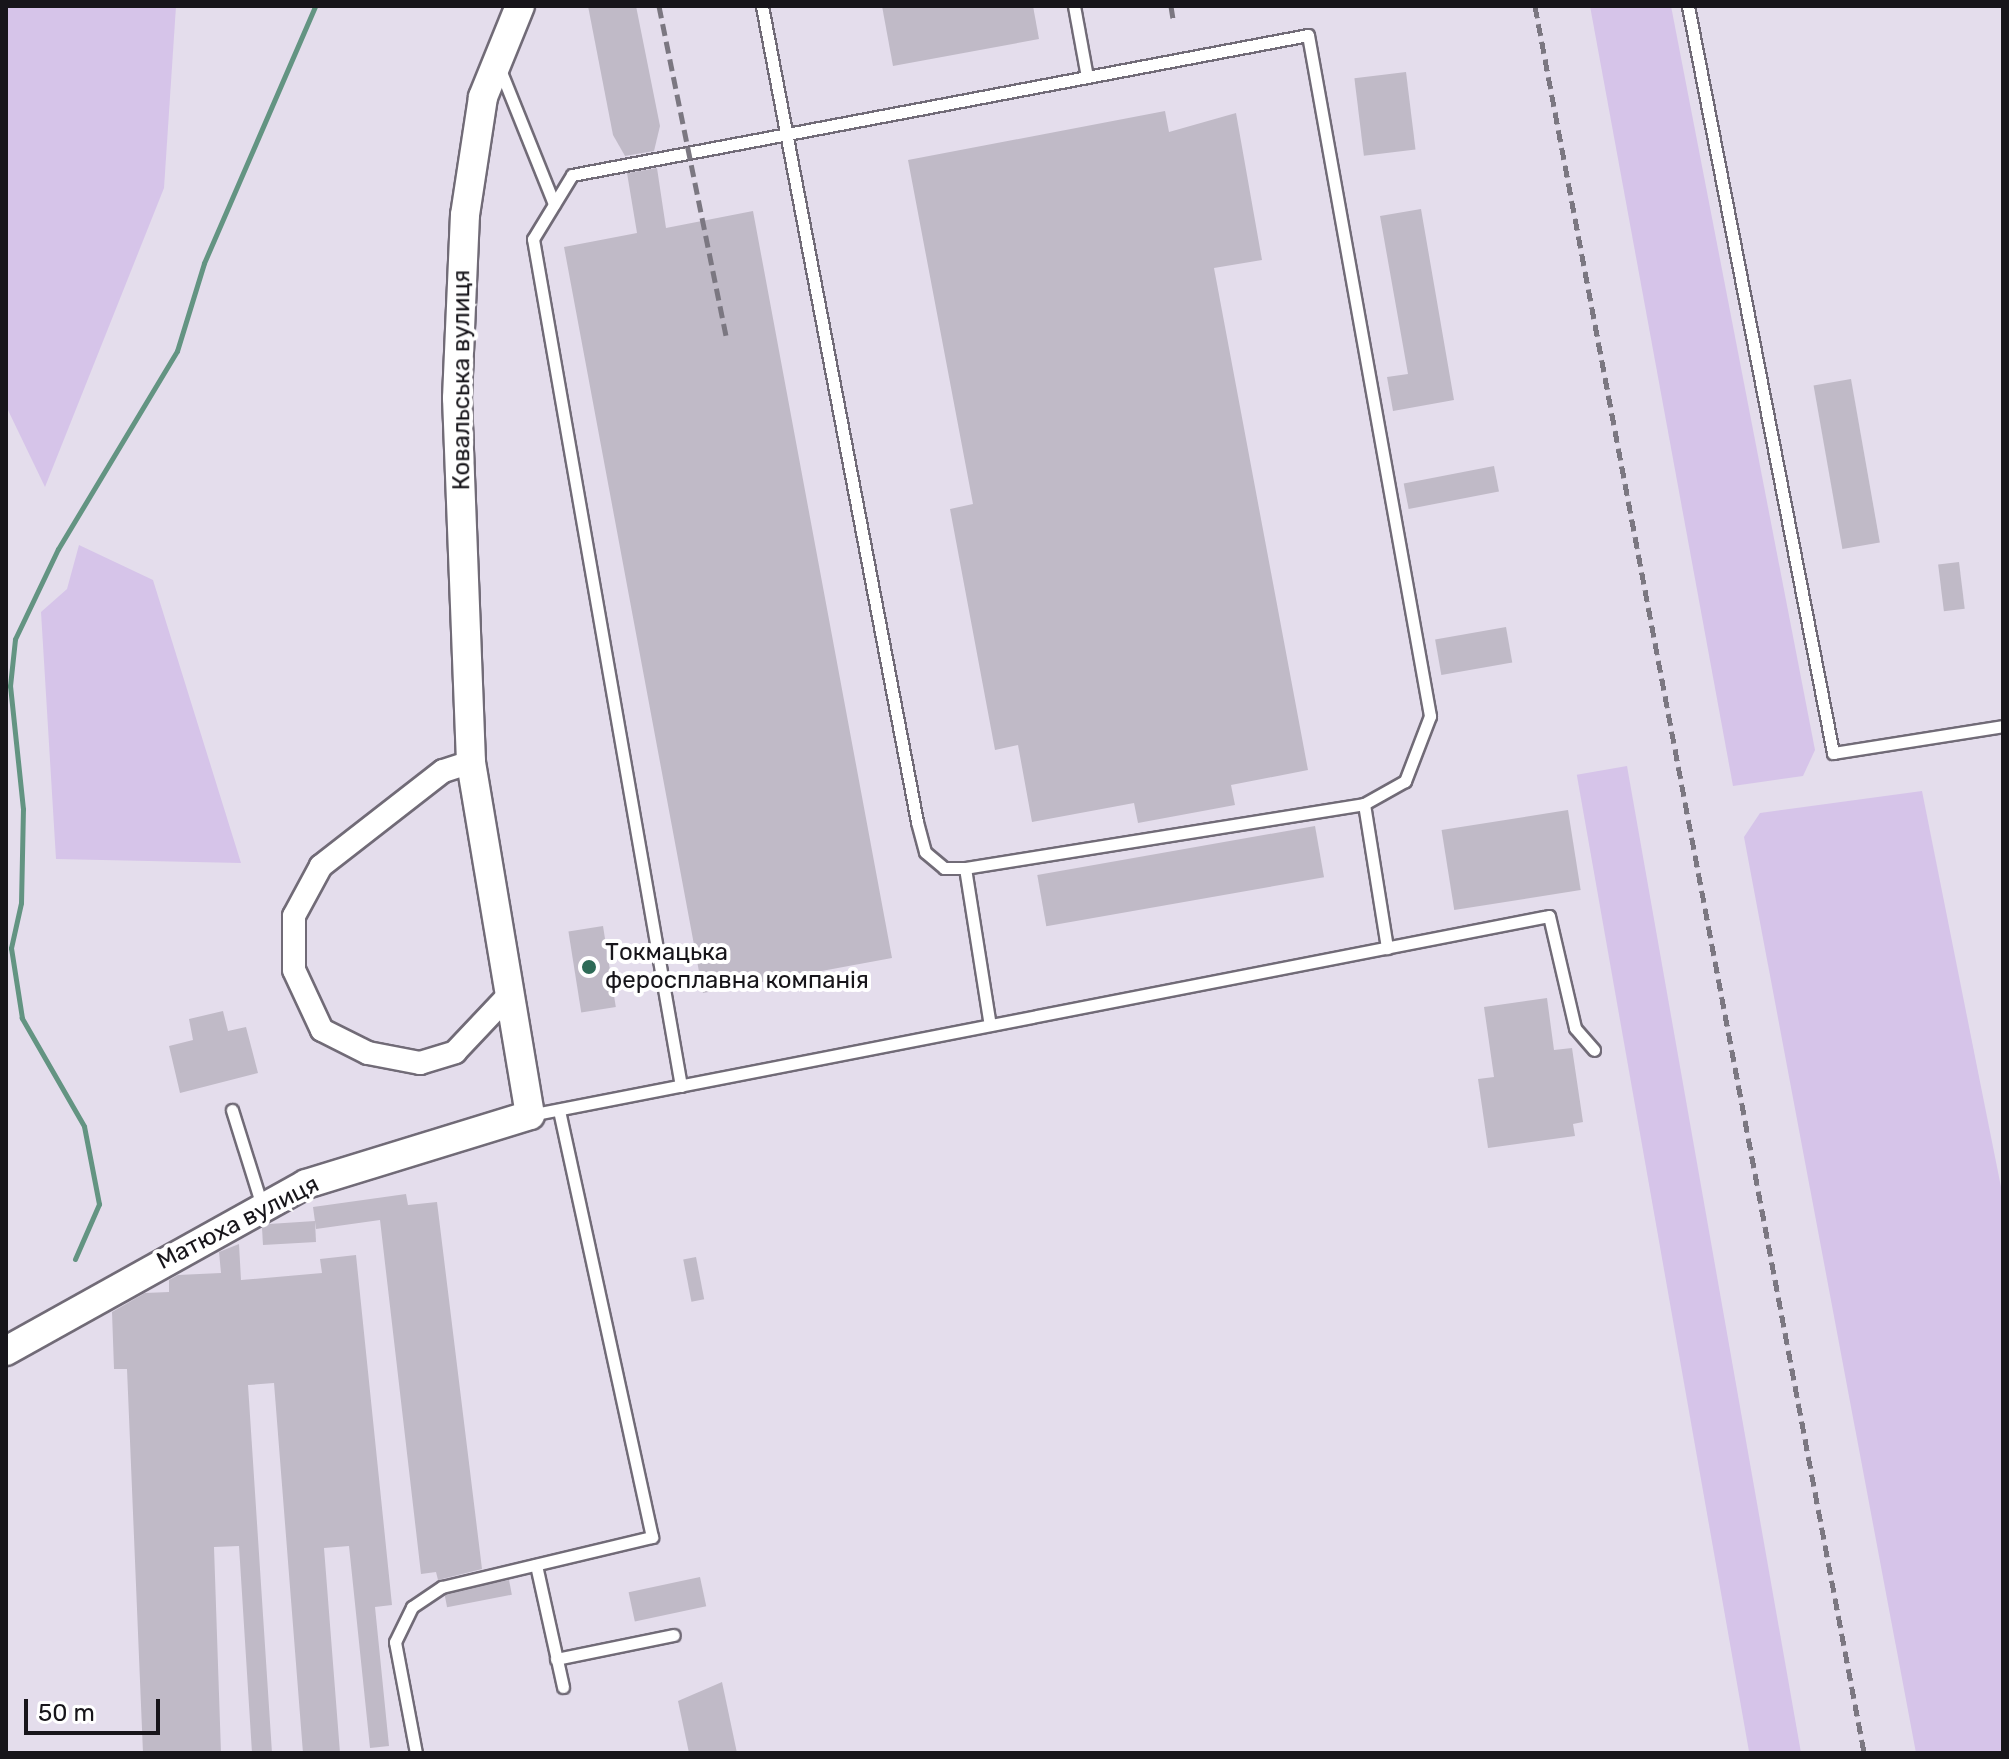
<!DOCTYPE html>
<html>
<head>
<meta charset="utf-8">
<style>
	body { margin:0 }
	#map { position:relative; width:2009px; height:1759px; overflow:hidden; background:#e4ddec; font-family:Rubik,sans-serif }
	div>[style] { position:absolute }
	.green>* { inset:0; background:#d6c4e9; transform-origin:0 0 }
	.stream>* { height:5px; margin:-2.5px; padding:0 2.5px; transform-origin:2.5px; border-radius:2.5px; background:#639482 }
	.building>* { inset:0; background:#c0bac7; transform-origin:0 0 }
	.roads { filter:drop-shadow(2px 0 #716b77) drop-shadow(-2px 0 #716b77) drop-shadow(0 2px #716b77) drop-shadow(0 -2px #716b77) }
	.service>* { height:11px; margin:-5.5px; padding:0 5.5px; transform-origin:5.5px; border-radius:5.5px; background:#fff }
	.minor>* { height:22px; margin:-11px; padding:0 11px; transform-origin:11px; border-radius:11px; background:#fff }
	.tertiary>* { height:28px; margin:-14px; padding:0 14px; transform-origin:14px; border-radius:14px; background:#fff }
	.rail>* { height:5px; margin-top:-2.5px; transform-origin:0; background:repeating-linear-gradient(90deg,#7b7781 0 12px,transparent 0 18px) }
	.dots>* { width:22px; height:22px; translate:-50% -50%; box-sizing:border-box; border:4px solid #fff; border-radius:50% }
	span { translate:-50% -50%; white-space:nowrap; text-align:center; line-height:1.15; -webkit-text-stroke:8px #fff; paint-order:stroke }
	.street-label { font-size:24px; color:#17151a }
	.poi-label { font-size:24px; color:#17151a }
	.left { translate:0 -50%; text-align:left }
	.frame { position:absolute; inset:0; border:8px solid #17151a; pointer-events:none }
	.scale { position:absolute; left:24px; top:1699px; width:136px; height:36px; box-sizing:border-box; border:4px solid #17151a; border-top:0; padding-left:10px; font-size:24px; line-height:28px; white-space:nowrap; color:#17151a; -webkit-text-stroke:6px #fff; paint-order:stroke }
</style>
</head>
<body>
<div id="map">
	<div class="green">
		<i style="clip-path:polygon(6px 6px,176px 6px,164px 188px,45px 487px,6px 406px)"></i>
		<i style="clip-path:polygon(1590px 6px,1671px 6px,1815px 750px,1803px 776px,1733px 786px)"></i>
		<i style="clip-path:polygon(79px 545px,153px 580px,241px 863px,56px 859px,41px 612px,67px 589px)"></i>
		<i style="left:1627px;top:766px;width:1003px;height:51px;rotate:80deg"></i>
		<i style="clip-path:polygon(1922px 791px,2003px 1197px,2003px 1753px,1916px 1753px,1744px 837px,1760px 813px)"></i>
	</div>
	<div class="stream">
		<i style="left:75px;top:1259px;width:60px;rotate:-66.4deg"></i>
		<i style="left:99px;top:1204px;width:79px;rotate:-100.9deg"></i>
		<i style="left:84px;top:1126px;width:125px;rotate:-119.9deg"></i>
		<i style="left:22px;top:1018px;width:71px;rotate:-98.9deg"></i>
		<i style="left:11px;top:948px;width:46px;rotate:-77.5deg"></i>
		<i style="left:21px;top:903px;width:94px;rotate:-88.8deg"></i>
		<i style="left:23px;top:809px;width:124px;rotate:-96deg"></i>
		<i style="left:10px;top:686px;width:47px;rotate:-83.9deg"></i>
		<i style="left:15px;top:639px;width:100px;rotate:-64.5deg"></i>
		<i style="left:58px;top:549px;width:231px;rotate:-59deg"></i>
		<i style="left:177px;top:351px;width:92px;rotate:-72.9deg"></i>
		<i style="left:204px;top:263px;width:280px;rotate:-66.6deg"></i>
	</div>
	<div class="building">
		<i style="clip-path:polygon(588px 6px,636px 6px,660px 126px,654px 151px,625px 156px,613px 135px)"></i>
		<i style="clip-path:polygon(882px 6px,1033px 6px,1039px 39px,893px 66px)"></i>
		<i style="left:1406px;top:72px;width:78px;height:52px;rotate:83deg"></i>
		<i style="clip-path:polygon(1165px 111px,1169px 132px,1236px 113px,1262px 260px,1214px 268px,1308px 770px,1231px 785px,1235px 805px,1138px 823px,1134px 803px,1032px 822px,1018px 745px,995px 750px,950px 509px,973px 504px,908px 160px)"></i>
		<i style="clip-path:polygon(657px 168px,666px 228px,753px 211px,892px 958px,703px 993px,564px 247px,637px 233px,627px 173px)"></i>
		<i style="clip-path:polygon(1421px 209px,1454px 400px,1393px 411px,1387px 377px,1408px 374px,1380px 216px)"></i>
		<i style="left:1851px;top:379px;width:166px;height:38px;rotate:80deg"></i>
		<i style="left:1494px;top:466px;width:26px;height:92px;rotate:79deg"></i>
		<i style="left:1959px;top:562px;width:47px;height:21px;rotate:83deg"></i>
		<i style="left:1506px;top:627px;width:36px;height:72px;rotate:80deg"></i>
		<i style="left:1568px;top:810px;width:81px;height:128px;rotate:81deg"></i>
		<i style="left:1315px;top:826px;width:52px;height:282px;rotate:80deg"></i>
		<i style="left:603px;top:926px;width:82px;height:35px;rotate:81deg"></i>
		<i style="clip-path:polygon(1547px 998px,1554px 1050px,1572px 1048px,1583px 1122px,1573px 1124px,1575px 1136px,1488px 1148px,1478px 1079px,1494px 1077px,1484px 1007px)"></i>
		<i style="clip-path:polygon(223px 1011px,228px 1031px,246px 1027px,258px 1073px,180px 1093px,169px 1046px,193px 1040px,189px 1019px)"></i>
		<i style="clip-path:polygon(406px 1194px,408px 1205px,437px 1202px,482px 1569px,438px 1580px,436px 1572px,421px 1574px,380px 1220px,316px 1229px,313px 1207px)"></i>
		<i style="clip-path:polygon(315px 1221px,316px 1242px,263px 1245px,262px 1228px,269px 1224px)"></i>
		<i style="clip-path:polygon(239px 1244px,241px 1280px,322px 1273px,320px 1259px,356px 1255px,392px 1605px,375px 1607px,389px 1746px,370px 1748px,349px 1546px,324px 1548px,340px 1753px,303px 1753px,274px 1383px,248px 1385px,272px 1753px,252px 1753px,239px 1546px,214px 1547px,221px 1753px,143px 1753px,127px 1369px,114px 1369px,112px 1312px,145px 1293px,169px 1292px,169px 1280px,178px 1275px,221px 1273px,219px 1252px)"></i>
		<i style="left:696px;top:1257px;width:43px;height:13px;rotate:79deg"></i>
		<i style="left:700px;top:1577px;width:30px;height:73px;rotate:78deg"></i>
		<i style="left:509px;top:1580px;width:15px;height:66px;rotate:79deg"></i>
		<i style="clip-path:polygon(722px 1682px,737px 1753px,689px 1753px,678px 1701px)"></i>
	</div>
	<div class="roads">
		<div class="service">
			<i style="left:762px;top:6px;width:831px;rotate:79.24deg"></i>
			<i style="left:917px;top:822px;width:31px;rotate:75deg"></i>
			<i style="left:925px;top:852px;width:25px;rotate:40deg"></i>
			<i style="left:944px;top:868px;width:21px"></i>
			<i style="left:965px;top:868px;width:159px;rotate:81deg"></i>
			<i style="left:1074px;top:6px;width:72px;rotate:79.6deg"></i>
			<i style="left:1688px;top:6px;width:761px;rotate:79.01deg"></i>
			<i style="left:1833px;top:753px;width:172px;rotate:-9deg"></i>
			<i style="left:501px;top:72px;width:142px;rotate:68.1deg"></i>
			<i style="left:965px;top:868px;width:404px;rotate:-9.1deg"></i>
			<i style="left:681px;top:1086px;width:860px;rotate:-99.91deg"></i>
			<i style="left:533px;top:239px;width:75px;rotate:-58.6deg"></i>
			<i style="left:572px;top:175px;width:749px;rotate:-10.77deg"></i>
			<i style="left:1308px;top:35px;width:692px;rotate:79.84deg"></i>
			<i style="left:1430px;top:716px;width:70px;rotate:111deg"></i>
			<i style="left:1405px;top:781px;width:47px;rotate:150.7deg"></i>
			<i style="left:1364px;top:804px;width:146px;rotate:80.9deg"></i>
			<i style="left:232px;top:1110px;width:101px;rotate:72.6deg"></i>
			<i style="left:530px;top:1115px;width:1038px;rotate:-11.05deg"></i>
			<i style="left:1549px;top:916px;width:115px;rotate:76.9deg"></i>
			<i style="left:1575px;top:1028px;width:29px;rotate:49deg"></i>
			<i style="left:536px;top:1565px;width:125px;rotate:77.5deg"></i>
			<i style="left:556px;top:1659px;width:120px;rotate:-11.5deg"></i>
			<i style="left:416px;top:1753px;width:113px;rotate:-100.7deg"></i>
			<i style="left:395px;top:1642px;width:39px;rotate:-64deg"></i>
			<i style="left:412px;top:1607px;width:36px;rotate:-34deg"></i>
			<i style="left:442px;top:1587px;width:216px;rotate:-13.4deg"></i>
			<i style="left:652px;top:1537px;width:437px;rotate:-102.3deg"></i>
		</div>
		<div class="minor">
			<i style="left:471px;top:762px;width:29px;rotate:162deg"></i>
			<i style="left:443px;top:771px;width:155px;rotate:142.1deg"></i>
			<i style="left:321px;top:866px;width:57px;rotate:118.4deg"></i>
			<i style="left:294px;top:916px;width:54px;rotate:90deg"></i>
			<i style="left:294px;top:970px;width:66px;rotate:65deg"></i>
			<i style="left:322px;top:1030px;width:51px;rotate:26.6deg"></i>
			<i style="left:368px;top:1053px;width:53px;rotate:10.9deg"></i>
			<i style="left:420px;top:1063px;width:37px;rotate:-17deg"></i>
			<i style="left:455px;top:1052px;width:77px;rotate:-46.6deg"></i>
		</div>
		<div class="tertiary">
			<i style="left:6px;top:1351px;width:343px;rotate:-29.1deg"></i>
			<i style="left:306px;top:1184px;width:234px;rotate:-17.1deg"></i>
			<i style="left:530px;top:1115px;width:358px;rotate:-99.5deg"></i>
			<i style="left:471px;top:762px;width:364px;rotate:-92.2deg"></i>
			<i style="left:457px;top:398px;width:183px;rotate:-87.5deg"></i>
			<i style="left:465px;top:215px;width:119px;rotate:-81.3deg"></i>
			<i style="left:483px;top:97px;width:98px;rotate:-67.9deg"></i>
		</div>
	</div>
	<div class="rail">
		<i style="left:659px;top:6px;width:342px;rotate:78.5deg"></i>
		<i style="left:1171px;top:6px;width:12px;rotate:81deg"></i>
		<i style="left:1535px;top:6px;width:1778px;rotate:79.33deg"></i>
	</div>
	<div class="dots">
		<i style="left:589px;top:967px;background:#2e6b57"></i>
	</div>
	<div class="street-label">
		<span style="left:462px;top:380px;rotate:-90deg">Ковальська вулиця</span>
		<span style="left:238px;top:1223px;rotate:-27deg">Матюха вулиця</span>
	</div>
	<div class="poi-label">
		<span class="left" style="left:605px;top:967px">Токмацька<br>феросплавна компанія</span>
	</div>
	<div class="frame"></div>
	<div class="scale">50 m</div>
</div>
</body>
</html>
